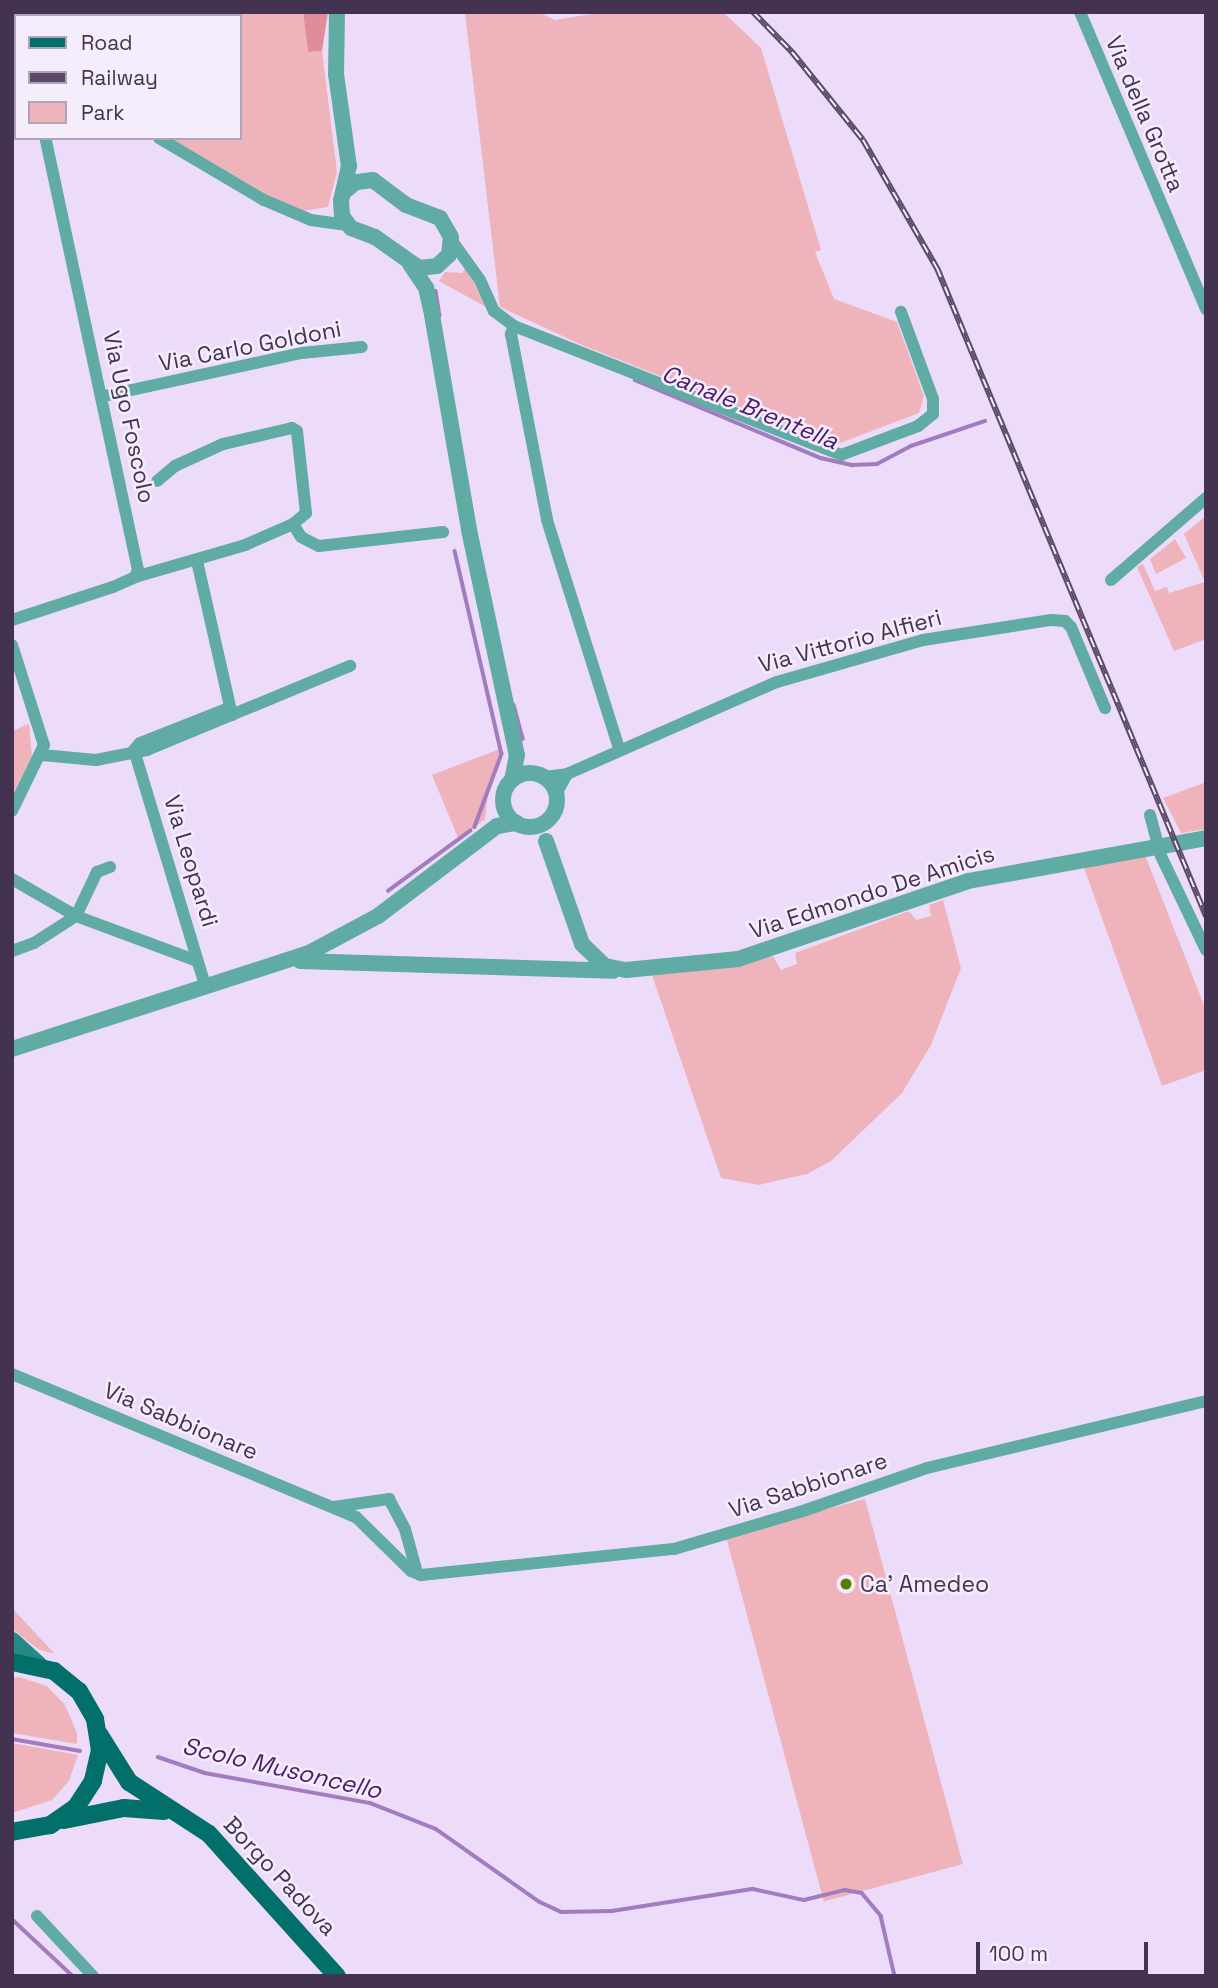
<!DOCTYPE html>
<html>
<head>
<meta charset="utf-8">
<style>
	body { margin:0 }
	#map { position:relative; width:1218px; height:1988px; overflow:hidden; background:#ecdcf9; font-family:"Space Grotesk",sans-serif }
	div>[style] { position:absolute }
	.green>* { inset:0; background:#eeb3bb; transform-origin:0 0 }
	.forest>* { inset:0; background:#e18c9a }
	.stream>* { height:3.5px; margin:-1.75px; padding:0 1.75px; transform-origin:1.75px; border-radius:1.75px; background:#a27cbf }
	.minor>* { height:12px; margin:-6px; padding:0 6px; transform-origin:6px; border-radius:6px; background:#61aba5 }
	.tertiary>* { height:16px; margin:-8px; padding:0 8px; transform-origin:8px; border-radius:8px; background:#61aba5 }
	.tertiary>.ring { margin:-8px; padding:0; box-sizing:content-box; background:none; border:16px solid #61aba5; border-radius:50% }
	.secondary>* { height:18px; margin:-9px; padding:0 9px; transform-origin:9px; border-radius:9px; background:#248a84 }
	.primary>* { height:18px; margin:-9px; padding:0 9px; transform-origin:9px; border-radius:9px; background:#026f6a }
	.rail>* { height:6px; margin-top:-3px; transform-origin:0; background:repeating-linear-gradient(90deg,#f5edfc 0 10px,#5b4a67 0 20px); box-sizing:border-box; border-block:2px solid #5b4a67 }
	.dots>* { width:19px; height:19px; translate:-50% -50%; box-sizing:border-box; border:4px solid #f5edfc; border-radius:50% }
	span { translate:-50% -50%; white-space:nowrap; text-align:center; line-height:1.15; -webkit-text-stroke:5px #f5edfc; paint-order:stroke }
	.street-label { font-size:23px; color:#443350 }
	.poi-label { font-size:23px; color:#443350 }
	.left { translate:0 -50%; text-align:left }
	.water-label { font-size:24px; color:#4c1a6b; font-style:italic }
	.frame { position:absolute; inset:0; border:14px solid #443350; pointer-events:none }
	.legend { position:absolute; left:14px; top:14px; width:228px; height:126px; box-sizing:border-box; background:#f5edfc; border:2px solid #aea3b7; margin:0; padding:9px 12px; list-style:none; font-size:21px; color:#443350 }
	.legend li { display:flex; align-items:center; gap:14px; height:35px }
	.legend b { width:35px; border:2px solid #aea3b7 }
	.scale { position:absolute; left:976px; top:1942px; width:172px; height:32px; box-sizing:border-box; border:4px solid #443350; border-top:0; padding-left:9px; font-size:21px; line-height:24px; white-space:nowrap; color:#443350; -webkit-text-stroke:5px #f5edfc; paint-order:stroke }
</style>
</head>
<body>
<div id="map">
	<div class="green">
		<i style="clip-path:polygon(217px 12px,303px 12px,308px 52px,322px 51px,337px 172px,328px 207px,296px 212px,171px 138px,240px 138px,240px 16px)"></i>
		<i style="clip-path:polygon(538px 12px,555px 20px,604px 12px,723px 12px,761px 48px,821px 250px,815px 252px,834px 299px,897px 322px,924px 396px,919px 413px,835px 445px,582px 345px,500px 307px,465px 13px)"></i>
		<i style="clip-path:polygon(465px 269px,471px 277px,486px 307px,439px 281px,445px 272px,462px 273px)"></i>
		<i style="clip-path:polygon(1206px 516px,1206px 639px,1174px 651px,1137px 567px,1143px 564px,1155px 591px,1167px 587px,1169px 593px,1205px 582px,1184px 534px)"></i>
		<i style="clip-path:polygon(1175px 539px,1186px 558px,1156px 574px,1150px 559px)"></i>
		<i style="clip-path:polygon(29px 724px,32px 756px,12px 796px,12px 731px)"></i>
		<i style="clip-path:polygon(500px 749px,502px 759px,489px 784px,485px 819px,459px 840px,432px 775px)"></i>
		<i style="clip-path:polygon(1206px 782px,1206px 829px,1181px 833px,1163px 798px)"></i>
		<i style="clip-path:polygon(1145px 855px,1206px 1010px,1206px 1070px,1162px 1086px,1083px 865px)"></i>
		<i style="clip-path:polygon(943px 900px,961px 968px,931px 1045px,902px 1093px,831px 1161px,807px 1174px,759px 1185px,721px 1178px,652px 975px,773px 956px,781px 970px,797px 964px,795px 953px,909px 911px,916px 920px,931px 916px,929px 905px)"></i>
		<i style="left:865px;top:1499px;width:378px;height:144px;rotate:75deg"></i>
		<i style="clip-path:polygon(12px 1608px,53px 1652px,54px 1654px,38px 1649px,12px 1629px)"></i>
		<i style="clip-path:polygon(19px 1677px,47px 1686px,65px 1705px,77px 1733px,77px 1744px,12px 1733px,12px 1678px)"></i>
		<i style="clip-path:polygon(12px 1743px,78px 1755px,69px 1781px,52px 1800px,12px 1813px)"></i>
	</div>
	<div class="forest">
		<i style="clip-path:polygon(303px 12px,328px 12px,322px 51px,308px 52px)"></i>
	</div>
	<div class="stream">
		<i style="left:436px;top:291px;width:25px;rotate:81deg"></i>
		<i style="left:635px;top:380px;width:202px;rotate:22.8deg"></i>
		<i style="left:821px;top:458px;width:32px;rotate:13deg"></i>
		<i style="left:852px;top:465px;width:25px;rotate:-2deg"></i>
		<i style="left:877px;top:464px;width:38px;rotate:-28deg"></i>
		<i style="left:911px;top:446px;width:78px;rotate:-18.7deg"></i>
		<i style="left:455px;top:551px;width:208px;rotate:77deg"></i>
		<i style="left:502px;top:754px;width:78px;rotate:110.3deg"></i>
		<i style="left:514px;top:705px;width:35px;rotate:75deg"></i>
		<i style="left:388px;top:891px;width:102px;rotate:-36.2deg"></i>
		<i style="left:12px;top:1739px;width:69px;rotate:10deg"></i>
		<i style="left:158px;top:1757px;width:50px;rotate:18.8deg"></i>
		<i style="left:205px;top:1773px;width:168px;rotate:10.3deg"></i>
		<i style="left:370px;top:1803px;width:71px;rotate:21.5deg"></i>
		<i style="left:436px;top:1829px;width:127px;rotate:35.1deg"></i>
		<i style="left:540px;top:1902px;width:23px;rotate:25deg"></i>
		<i style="left:561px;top:1912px;width:51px;rotate:-1.1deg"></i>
		<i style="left:612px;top:1911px;width:143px;rotate:-8.9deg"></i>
		<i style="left:753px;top:1889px;width:52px;rotate:12.2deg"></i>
		<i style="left:804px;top:1900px;width:42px;rotate:-13.7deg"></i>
		<i style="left:845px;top:1890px;width:17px;rotate:10deg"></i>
		<i style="left:862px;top:1893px;width:30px;rotate:50deg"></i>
		<i style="left:881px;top:1916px;width:62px;rotate:76.9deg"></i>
		<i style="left:12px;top:1919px;width:83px;rotate:43.1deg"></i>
	</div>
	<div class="minor">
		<i style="left:1080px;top:12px;width:323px;rotate:67deg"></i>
		<i style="left:12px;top:96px;width:4px;rotate:14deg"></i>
		<i style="left:159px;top:138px;width:122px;rotate:30.6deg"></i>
		<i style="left:264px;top:200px;width:51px;rotate:23.1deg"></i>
		<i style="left:311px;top:220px;width:36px;rotate:8deg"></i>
		<i style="left:452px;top:241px;width:48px;rotate:54.3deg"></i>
		<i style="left:480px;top:280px;width:34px;rotate:66deg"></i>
		<i style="left:494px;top:311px;width:25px;rotate:37deg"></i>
		<i style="left:514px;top:326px;width:352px;rotate:21.5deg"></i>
		<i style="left:841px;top:455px;width:82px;rotate:-20.6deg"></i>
		<i style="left:918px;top:426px;width:19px;rotate:-39deg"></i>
		<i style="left:933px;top:414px;width:15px;rotate:-90deg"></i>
		<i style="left:933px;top:399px;width:93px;rotate:-110.2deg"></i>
		<i style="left:514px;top:326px;width:9px;rotate:111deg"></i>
		<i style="left:511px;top:334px;width:189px;rotate:79deg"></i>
		<i style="left:547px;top:520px;width:239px;rotate:72.5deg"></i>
		<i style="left:104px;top:396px;width:203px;rotate:-12.3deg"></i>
		<i style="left:302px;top:353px;width:60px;rotate:-5.7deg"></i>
		<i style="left:293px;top:524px;width:15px;rotate:58deg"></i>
		<i style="left:301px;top:537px;width:20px;rotate:27deg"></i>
		<i style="left:319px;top:546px;width:125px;rotate:-6.4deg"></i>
		<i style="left:197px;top:561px;width:158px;rotate:77.2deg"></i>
		<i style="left:135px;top:577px;width:115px;rotate:-16.2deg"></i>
		<i style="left:245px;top:545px;width:52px;rotate:-23.6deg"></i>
		<i style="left:293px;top:524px;width:17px;rotate:-40deg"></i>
		<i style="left:306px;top:513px;width:82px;rotate:-96.3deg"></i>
		<i style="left:297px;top:431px;width:6px;rotate:-149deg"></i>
		<i style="left:292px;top:428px;width:71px;rotate:166.9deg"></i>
		<i style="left:223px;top:444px;width:53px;rotate:155.4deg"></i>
		<i style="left:175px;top:466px;width:23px;rotate:140deg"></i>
		<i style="left:1111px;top:580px;width:125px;rotate:-40.8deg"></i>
		<i style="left:12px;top:620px;width:106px;rotate:-18.1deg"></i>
		<i style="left:113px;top:587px;width:24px;rotate:-24deg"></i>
		<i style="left:135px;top:577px;width:8px;rotate:-67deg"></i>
		<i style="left:138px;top:570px;width:442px;rotate:-102.1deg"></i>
		<i style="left:12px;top:645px;width:105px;rotate:72.3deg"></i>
		<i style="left:44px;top:745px;width:73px;rotate:115.9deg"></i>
		<i style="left:134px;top:750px;width:245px;rotate:73.2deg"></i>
		<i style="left:134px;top:750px;width:9px;rotate:-49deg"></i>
		<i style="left:140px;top:743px;width:96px;rotate:-21.5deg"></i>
		<i style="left:42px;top:755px;width:54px;rotate:5.3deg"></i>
		<i style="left:96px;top:760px;width:52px;rotate:-11.1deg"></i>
		<i style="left:147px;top:750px;width:220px;rotate:-22.5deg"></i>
		<i style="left:544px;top:777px;width:23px;rotate:-7deg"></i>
		<i style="left:567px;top:774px;width:229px;rotate:-23.7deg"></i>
		<i style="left:777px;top:682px;width:152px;rotate:-16deg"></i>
		<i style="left:923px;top:640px;width:130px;rotate:-8.9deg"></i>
		<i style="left:1051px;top:620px;width:14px;rotate:4deg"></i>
		<i style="left:1065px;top:621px;width:8px;rotate:45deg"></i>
		<i style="left:1071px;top:627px;width:88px;rotate:67.2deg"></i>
		<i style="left:556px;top:794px;width:23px;rotate:-61deg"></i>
		<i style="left:1150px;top:815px;width:42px;rotate:75deg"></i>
		<i style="left:1161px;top:856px;width:104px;rotate:64.4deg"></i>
		<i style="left:12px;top:879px;width:74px;rotate:30deg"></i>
		<i style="left:76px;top:916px;width:129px;rotate:20.4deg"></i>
		<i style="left:12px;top:951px;width:23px;rotate:-20deg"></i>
		<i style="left:34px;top:943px;width:50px;rotate:-32.7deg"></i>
		<i style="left:76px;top:916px;width:49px;rotate:-64.5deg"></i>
		<i style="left:97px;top:872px;width:14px;rotate:-21deg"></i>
		<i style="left:12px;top:1374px;width:373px;rotate:22.6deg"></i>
		<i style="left:356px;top:1517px;width:77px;rotate:44.5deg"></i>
		<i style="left:411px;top:1571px;width:11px;rotate:22deg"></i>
		<i style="left:421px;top:1575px;width:254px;rotate:-5.9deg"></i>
		<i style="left:674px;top:1549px;width:131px;rotate:-16.4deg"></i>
		<i style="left:800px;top:1512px;width:134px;rotate:-19.1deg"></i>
		<i style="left:927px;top:1468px;width:287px;rotate:-13.5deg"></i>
		<i style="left:334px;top:1507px;width:56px;rotate:-8.3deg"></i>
		<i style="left:389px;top:1499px;width:34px;rotate:62deg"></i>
		<i style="left:405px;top:1529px;width:46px;rotate:74.7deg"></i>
		<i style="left:37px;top:1916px;width:82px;rotate:47deg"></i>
	</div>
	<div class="tertiary">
		<i style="left:337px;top:12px;width:62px;rotate:90.9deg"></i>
		<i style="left:336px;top:74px;width:93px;rotate:82deg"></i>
		<i style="left:349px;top:166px;width:36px;rotate:103deg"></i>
		<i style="left:341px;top:201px;width:15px;rotate:86deg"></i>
		<i style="left:342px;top:216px;width:15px;rotate:53deg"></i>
		<i style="left:351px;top:228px;width:26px;rotate:21deg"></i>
		<i style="left:375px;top:237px;width:54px;rotate:35.2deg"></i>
		<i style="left:419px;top:268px;width:18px;rotate:-6deg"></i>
		<i style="left:437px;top:266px;width:16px;rotate:-43deg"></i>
		<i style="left:449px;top:255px;width:18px;rotate:-84deg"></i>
		<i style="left:451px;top:237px;width:22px;rotate:-120deg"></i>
		<i style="left:440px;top:218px;width:36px;rotate:-159deg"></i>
		<i style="left:406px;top:205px;width:41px;rotate:-142.9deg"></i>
		<i style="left:373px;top:180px;width:17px;rotate:173deg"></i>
		<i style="left:356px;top:182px;width:14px;rotate:141deg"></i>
		<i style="left:410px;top:264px;width:29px;rotate:56deg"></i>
		<i style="left:426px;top:288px;width:28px;rotate:77deg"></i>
		<i style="left:432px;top:315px;width:218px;rotate:80.2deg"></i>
		<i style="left:469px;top:530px;width:230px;rotate:78deg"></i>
		<i style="left:517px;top:755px;width:25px;rotate:101deg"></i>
		<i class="ring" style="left:503px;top:773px;width:38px;height:38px"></i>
		<i style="left:546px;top:841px;width:109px;rotate:70.7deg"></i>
		<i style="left:582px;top:944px;width:32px;rotate:44deg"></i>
		<i style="left:605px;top:966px;width:21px;rotate:11deg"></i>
		<i style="left:626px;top:970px;width:113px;rotate:-5.6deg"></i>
		<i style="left:738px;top:959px;width:243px;rotate:-18.7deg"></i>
		<i style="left:968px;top:881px;width:242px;rotate:-10.2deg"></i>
		<i style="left:300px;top:961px;width:313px;rotate:1.8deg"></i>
		<i style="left:12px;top:1049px;width:310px;rotate:-17.9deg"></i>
		<i style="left:307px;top:954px;width:81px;rotate:-28.2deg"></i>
		<i style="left:378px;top:916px;width:149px;rotate:-37.1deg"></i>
		<i style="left:497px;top:826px;width:20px;rotate:-9deg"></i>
	</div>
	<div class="secondary">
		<i style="left:12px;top:1641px;width:36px;rotate:42deg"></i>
	</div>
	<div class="primary">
		<i style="left:12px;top:1662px;width:43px;rotate:12.1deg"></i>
		<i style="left:54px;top:1671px;width:32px;rotate:39deg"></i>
		<i style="left:79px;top:1691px;width:32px;rotate:60deg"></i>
		<i style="left:95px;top:1719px;width:31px;rotate:81deg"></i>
		<i style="left:100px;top:1750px;width:32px;rotate:103deg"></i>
		<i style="left:93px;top:1781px;width:31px;rotate:123deg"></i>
		<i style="left:76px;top:1807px;width:32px;rotate:145deg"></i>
		<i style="left:50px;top:1825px;width:39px;rotate:170deg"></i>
		<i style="left:99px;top:1734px;width:57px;rotate:58deg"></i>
		<i style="left:129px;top:1782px;width:95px;rotate:33deg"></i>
		<i style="left:209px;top:1834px;width:191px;rotate:48deg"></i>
		<i style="left:64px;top:1820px;width:61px;rotate:-11.3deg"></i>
		<i style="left:124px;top:1808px;width:40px;rotate:4.3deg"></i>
	</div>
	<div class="rail">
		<i style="left:753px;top:12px;width:56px;rotate:45.7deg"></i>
		<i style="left:792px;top:52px;width:113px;rotate:51.1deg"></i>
		<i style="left:863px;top:140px;width:148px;rotate:60deg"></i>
		<i style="left:937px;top:268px;width:702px;rotate:67.46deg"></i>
	</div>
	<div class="dots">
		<i style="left:846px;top:1584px;background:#547f03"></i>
	</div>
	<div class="street-label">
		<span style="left:1145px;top:114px;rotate:67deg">Via della Grotta</span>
		<span style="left:250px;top:346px;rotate:-11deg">Via Carlo Goldoni</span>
		<span style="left:129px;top:417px;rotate:78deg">Via Ugo Foscolo</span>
		<span style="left:850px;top:641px;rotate:-15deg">Via Vittorio Alfieri</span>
		<span style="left:191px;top:861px;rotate:73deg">Via Leopardi</span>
		<span style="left:872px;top:892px;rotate:-18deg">Via Edmondo De Amicis</span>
		<span style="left:181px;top:1421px;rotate:23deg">Via Sabbionare</span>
		<span style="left:808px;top:1485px;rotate:-18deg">Via Sabbionare</span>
		<span style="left:280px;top:1876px;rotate:47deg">Borgo Padova</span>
	</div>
	<div class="poi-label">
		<span class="left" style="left:860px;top:1584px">Ca' Amedeo</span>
	</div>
	<div class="water-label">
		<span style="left:750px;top:407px;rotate:22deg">Canale Brentella</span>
		<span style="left:282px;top:1768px;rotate:13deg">Scolo Musoncello</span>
	</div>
	<div class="frame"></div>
	<ul class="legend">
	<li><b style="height:9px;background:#026f6a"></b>Road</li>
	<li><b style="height:9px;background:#5b4a67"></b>Railway</li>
	<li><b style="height:19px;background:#eeb3bb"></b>Park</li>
	</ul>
	<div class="scale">100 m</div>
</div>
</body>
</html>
